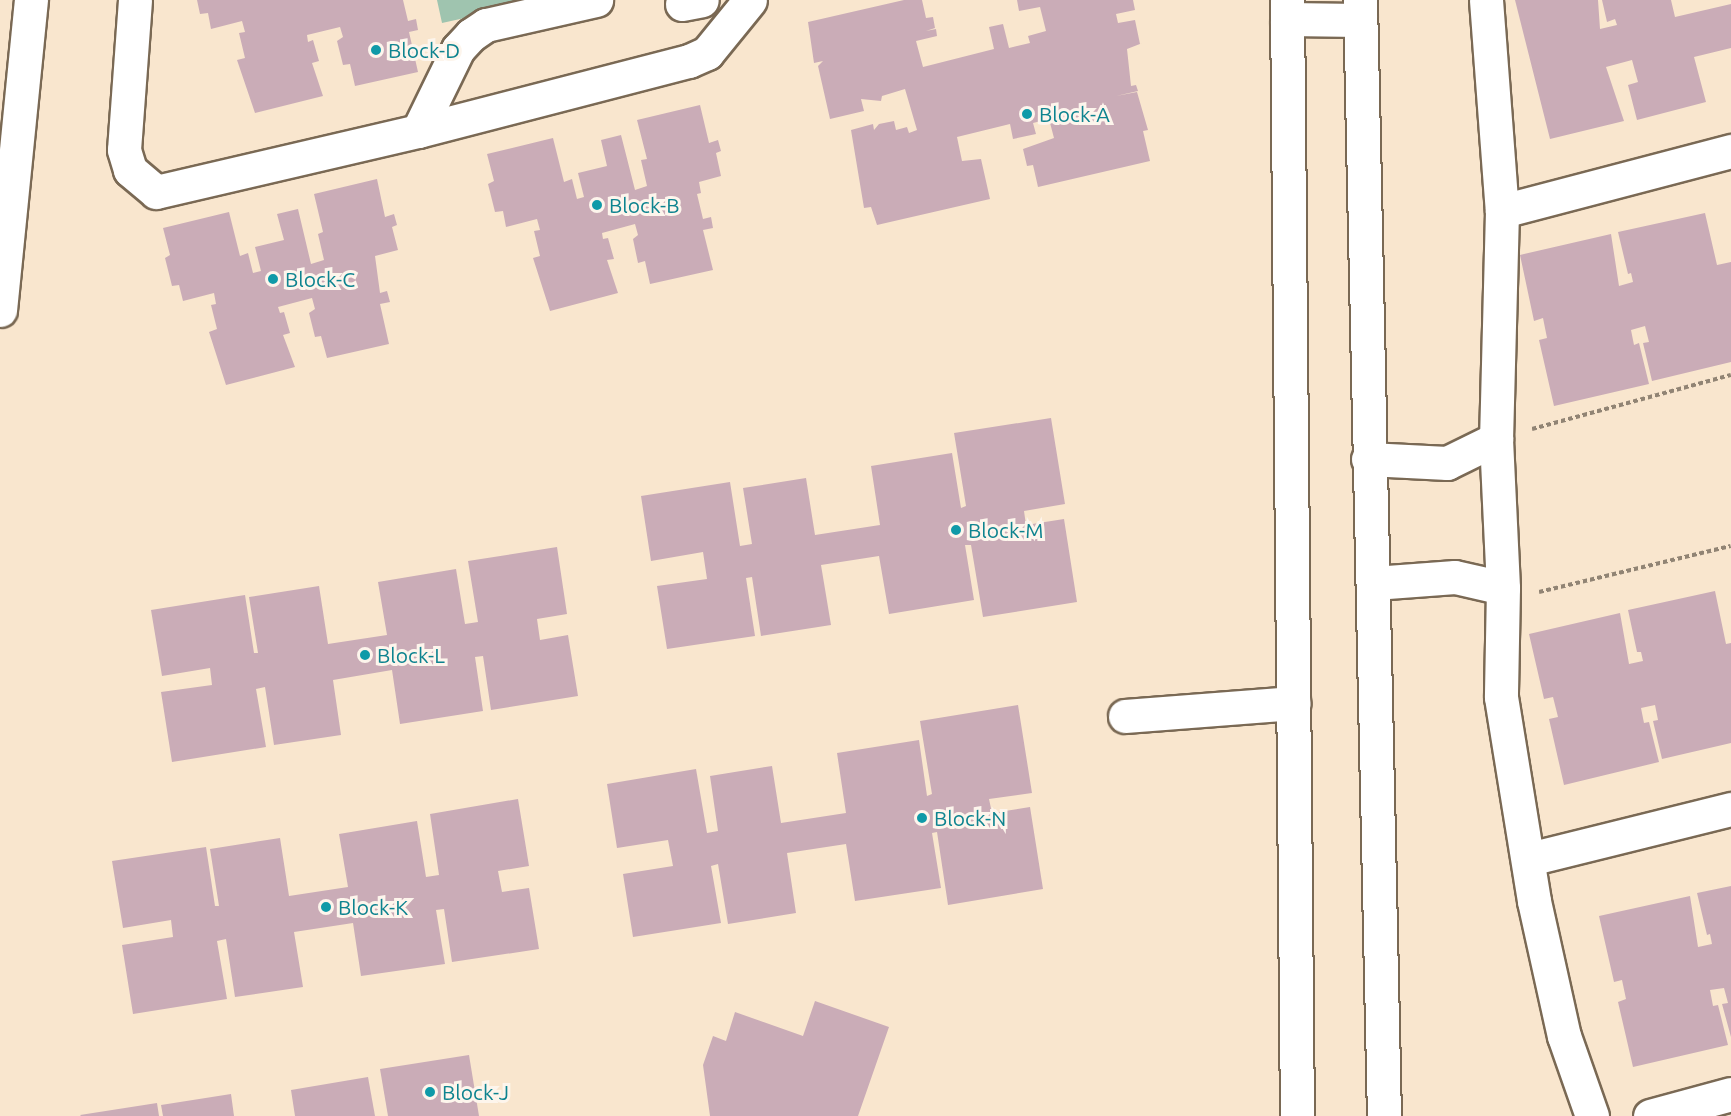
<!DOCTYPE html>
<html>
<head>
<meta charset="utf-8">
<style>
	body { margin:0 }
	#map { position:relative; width:1731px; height:1116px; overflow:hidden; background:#f9e6ce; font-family:Ubuntu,sans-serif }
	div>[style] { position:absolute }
	.green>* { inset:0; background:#9fc4af }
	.building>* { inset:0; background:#caacb7 }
	.path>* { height:4px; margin-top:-2px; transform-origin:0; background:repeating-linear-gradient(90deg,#918474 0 4.5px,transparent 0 7.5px) }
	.roads { filter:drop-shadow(2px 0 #7a6954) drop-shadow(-2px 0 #7a6954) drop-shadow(0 2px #7a6954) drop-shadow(0 -2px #7a6954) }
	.minor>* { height:33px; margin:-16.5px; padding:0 16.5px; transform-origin:16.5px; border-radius:16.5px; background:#fff }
	.dots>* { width:16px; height:16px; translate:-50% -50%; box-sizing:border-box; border:3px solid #fdf5ec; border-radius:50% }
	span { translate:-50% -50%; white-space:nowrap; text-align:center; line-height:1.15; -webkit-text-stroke:6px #fdf5ec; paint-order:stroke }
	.culture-label { font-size:21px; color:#0d838f }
	.left { translate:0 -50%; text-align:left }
</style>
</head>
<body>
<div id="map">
	<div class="green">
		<i style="clip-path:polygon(437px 0,546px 0,442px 23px)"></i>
	</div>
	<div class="building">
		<i style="clip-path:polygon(197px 0,403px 0,408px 21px,416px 19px,418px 30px,409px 32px,418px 72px,355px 86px,350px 64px,343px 65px,337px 41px,343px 37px,340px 27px,307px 35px,308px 42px,313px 40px,319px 61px,312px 63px,323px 96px,255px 113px,237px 60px,245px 58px,239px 33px,245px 32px,242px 21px,211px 29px,208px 13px,200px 14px)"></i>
		<i style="clip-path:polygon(904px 0,922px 0,926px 18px,933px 17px,935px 28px,926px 31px,936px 29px,937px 36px,916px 41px,923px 67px,994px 49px,989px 27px,1003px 24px,1009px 48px,1030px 43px,1028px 36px,1046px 31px,1040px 7px,1019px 11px,1017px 0,1133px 0,1135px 10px,1116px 14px,1118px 23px,1135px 20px,1140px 44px,1145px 42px,1127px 49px,1131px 86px,1136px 85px,1138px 91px,1116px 96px,1137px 92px,1148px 130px,1143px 131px,1150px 161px,1038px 187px,1033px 165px,1027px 166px,1023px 149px,1054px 138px,1049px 119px,1033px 123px,1036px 134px,1013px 139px,1010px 124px,957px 137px,962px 161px,981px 159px,990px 199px,877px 225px,871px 207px,864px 208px,851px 130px,873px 124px,874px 130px,879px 124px,894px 121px,896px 130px,907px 127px,909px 133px,917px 130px,905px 89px,882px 96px,881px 101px,861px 99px,864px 111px,830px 119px,818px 66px,823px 61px,814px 63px,808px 22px)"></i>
		<i style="clip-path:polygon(1515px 0,1598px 0,1600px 29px,1617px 25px,1615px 19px,1607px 22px,1602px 0,1671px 0,1675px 17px,1731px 4px,1731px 48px,1694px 57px,1706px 102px,1637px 120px,1628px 85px,1638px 82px,1632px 60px,1606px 67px,1624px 121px,1550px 139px)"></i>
		<i style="clip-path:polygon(700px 105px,709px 143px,718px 140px,721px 151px,716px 153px,721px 176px,699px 182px,701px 193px,697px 194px,703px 219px,711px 217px,713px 228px,703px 230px,713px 270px,650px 284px,645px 261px,638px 263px,633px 239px,638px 235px,635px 224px,602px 233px,603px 239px,608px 238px,614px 259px,607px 260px,618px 293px,550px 311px,533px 258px,540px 256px,534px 231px,540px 230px,537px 219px,506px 227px,503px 211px,495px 212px,488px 184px,494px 181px,487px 154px,553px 138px,564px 182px,572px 179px,577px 199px,584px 197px,578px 173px,607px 166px,601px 140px,621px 135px,635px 190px,647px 186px,641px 160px,647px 159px,637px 120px)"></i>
		<i style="clip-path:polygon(377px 179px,385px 217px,394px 214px,397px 225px,392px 227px,398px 250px,375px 256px,380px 293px,387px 291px,390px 302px,380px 304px,389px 344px,327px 358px,321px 336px,315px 337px,309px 313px,315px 309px,312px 298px,278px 307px,280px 313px,284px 312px,290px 333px,283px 335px,295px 367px,226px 385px,209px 332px,217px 329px,211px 305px,216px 304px,214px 293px,183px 301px,179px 285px,172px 286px,165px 258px,170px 255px,163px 228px,229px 212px,240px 256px,248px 253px,253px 273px,261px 271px,255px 247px,284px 240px,277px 214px,298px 209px,311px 264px,324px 260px,318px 234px,323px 232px,314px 194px)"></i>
		<i style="clip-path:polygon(1705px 213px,1717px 265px,1731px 262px,1731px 362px,1652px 381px,1643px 343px,1649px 342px,1645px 326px,1631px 330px,1634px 345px,1639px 343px,1649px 384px,1554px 406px,1539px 340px,1547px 338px,1543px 318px,1534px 321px,1520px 255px,1611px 234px,1619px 286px,1633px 282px,1631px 273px,1628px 274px,1618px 232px)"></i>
		<i style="clip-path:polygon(1051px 418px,1065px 504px,1024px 511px,1026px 525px,1064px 519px,1077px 602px,983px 617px,971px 545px,965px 545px,974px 600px,889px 614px,879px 556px,821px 565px,831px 625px,761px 636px,752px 577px,746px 578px,755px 636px,667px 649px,657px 586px,707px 579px,703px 552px,651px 561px,641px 496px,730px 482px,740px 546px,752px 544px,743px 488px,806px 478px,815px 535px,880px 525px,871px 466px,952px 453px,961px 508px,966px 506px,954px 433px)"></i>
		<i style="clip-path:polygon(557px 547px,567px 614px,537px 619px,540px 640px,568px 635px,578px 696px,491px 710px,483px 656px,475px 657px,483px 711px,400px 724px,392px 670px,333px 680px,341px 735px,274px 745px,265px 687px,256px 689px,266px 747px,172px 762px,161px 692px,212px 685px,210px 668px,162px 676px,151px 610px,245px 595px,254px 653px,258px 653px,249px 597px,319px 586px,328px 644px,387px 635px,378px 582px,456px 569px,465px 624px,478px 622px,468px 561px)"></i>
		<i style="clip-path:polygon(1715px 591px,1726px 644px,1731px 643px,1731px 743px,1662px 759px,1653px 721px,1658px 720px,1655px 705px,1641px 708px,1644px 723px,1649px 722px,1659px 762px,1564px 785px,1549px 719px,1558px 717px,1553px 697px,1544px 699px,1529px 634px,1620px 613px,1629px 664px,1643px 661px,1641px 652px,1637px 652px,1628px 610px)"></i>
		<i style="clip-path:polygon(1018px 705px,1032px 793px,989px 799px,992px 813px,1030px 807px,1043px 889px,948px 905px,937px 832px,932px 833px,941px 888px,855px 901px,846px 844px,787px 853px,796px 913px,728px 924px,718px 864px,711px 866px,721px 923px,633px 937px,623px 874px,673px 866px,668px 840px,617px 848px,607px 784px,696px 769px,707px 833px,718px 831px,710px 776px,772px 766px,781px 823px,846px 813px,837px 753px,919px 740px,927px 796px,932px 794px,920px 721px)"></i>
		<i style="clip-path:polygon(518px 799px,529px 866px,498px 871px,502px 892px,529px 888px,539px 949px,452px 962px,444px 909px,436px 910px,445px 964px,361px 976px,353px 923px,294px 932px,303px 987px,235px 997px,226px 939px,217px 941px,227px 999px,133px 1014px,122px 945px,173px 937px,171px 920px,123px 928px,112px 861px,206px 847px,215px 906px,219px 906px,210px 849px,280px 838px,289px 896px,348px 887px,339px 834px,417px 821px,426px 877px,439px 875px,430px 814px)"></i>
		<i style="clip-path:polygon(1731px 886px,1731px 1037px,1722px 1004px,1728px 1003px,1724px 988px,1710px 990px,1713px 1006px,1718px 1005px,1728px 1045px,1633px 1067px,1618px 1002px,1626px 999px,1622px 980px,1614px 982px,1599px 916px,1690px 896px,1698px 947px,1712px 944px,1710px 934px,1707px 935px,1697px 893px)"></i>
		<i style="clip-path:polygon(815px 1001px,889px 1027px,858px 1116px,710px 1116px,703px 1065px,713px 1036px,726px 1041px,735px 1012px,803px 1036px)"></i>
		<i style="clip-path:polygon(469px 1055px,479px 1116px,388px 1116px,380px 1069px)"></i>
		<i style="clip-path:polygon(368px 1077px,375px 1116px,295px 1116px,291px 1090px)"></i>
		<i style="clip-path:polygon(231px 1094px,234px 1116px,163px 1116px,161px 1105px)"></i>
		<i style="clip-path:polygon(157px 1103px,159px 1116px,81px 1116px,80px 1115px)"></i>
	</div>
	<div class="path">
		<i style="left:1532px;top:429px;width:206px;rotate:-15.2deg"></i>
		<i style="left:1539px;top:592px;width:197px;rotate:-13.5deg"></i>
	</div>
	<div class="roads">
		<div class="minor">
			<i style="left:135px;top:0;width:150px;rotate:94.2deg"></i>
			<i style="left:124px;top:150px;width:21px;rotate:73deg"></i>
			<i style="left:130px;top:170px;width:34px;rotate:40deg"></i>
			<i style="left:156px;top:192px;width:269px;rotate:-13.1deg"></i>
			<i style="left:418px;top:131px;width:280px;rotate:-14.5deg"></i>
			<i style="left:689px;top:61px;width:20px;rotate:-24deg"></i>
			<i style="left:707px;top:53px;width:68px;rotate:-50.9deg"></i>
			<i style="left:1287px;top:0;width:1116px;rotate:89.49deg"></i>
			<i style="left:1360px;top:0;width:1116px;rotate:88.77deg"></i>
			<i style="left:1486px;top:0;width:212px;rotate:85.7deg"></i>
			<i style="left:1502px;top:211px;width:228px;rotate:91.5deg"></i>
			<i style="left:1496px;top:439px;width:149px;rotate:87.3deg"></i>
			<i style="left:1503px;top:588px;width:109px;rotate:91.1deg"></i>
			<i style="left:1501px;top:697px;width:207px;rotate:80.8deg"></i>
			<i style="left:1534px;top:901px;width:138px;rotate:77.5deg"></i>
			<i style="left:1564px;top:1036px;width:85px;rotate:70.7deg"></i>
			<i style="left:682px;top:4px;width:20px;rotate:-11deg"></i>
			<i style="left:1287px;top:19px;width:73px;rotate:0.8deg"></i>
			<i style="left:418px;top:131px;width:91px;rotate:-64deg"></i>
			<i style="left:458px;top:49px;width:19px;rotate:-47deg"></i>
			<i style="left:471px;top:35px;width:18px;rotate:-34deg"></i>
			<i style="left:486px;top:25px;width:113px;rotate:-12.8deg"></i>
			<i style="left:1502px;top:211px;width:237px;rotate:-14.7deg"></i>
			<i style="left:0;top:310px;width:312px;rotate:-84.3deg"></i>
			<i style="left:1368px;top:459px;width:79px;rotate:2.9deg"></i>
			<i style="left:1447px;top:463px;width:55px;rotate:-26.1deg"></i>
			<i style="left:1374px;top:583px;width:81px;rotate:-4.2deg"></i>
			<i style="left:1455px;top:577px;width:49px;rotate:12.9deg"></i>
			<i style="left:1125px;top:716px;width:169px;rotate:-4.4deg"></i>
			<i style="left:1529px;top:859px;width:208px;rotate:-13.9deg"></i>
			<i style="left:1650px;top:1116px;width:84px;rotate:-15.2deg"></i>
		</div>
	</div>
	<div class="dots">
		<i style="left:376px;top:50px;background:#0f9aa8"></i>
		<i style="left:1027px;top:114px;background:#0f9aa8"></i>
		<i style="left:597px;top:205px;background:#0f9aa8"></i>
		<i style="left:273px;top:279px;background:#0f9aa8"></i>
		<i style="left:956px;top:530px;background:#0f9aa8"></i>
		<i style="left:365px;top:655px;background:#0f9aa8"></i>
		<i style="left:922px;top:818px;background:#0f9aa8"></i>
		<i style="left:326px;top:907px;background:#0f9aa8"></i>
		<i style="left:430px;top:1092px;background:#0f9aa8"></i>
	</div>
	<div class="culture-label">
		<span class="left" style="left:388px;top:50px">Block-D</span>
		<span class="left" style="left:1039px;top:114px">Block-A</span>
		<span class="left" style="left:609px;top:205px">Block-B</span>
		<span class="left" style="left:285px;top:279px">Block-C</span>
		<span class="left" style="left:968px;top:530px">Block-M</span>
		<span class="left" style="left:377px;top:655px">Block-L</span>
		<span class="left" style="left:934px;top:818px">Block-N</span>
		<span class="left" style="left:338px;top:907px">Block-K</span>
		<span class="left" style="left:442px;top:1092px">Block-J</span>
	</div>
</div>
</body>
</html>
